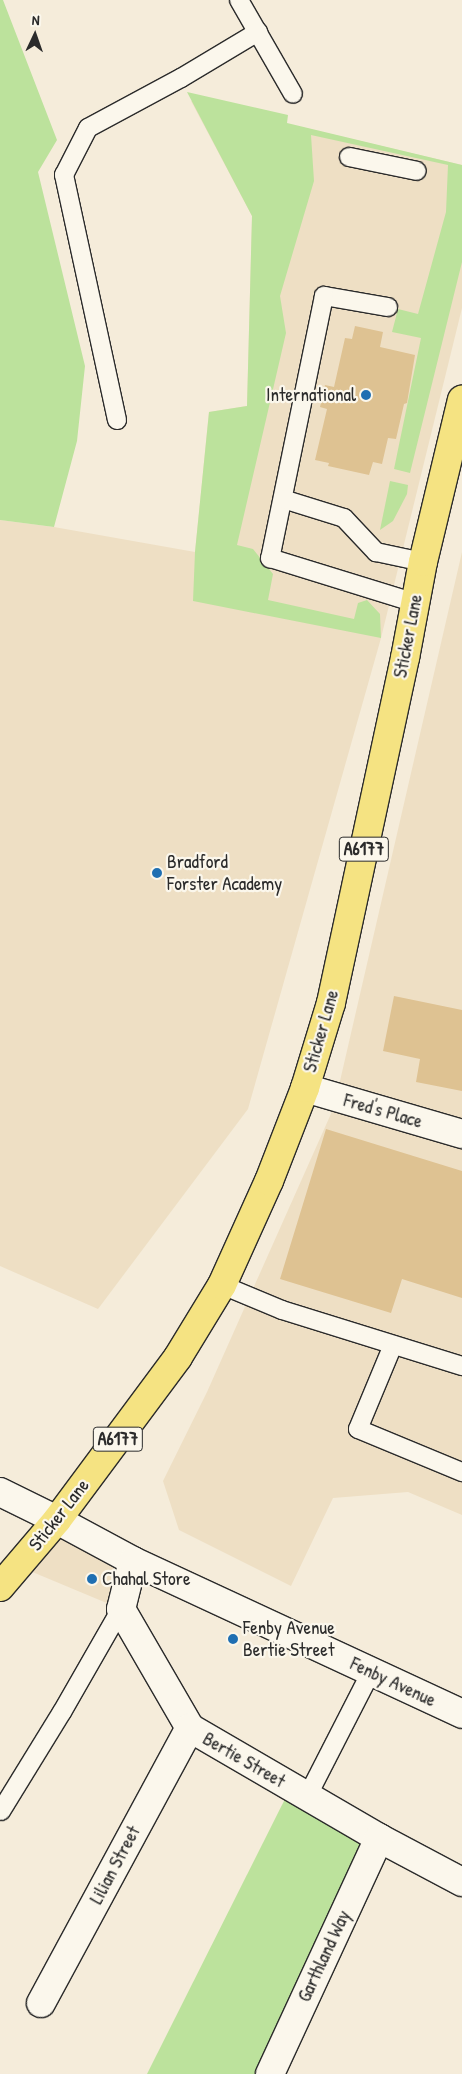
<!DOCTYPE html>
<html>
<head>
<meta charset="utf-8">
<style>
	body { margin:0 }
	#map { position:relative; width:462px; height:2074px; overflow:hidden; background:#f5ecda; font-family:"Patrick Hand",sans-serif }
	div>[style] { position:absolute }
	.built>* { inset:0; background:#eedfc4 }
	.green>* { inset:0; background:#bce29c }
	.building>* { inset:0; background:#dec292 }
	.roads { filter:drop-shadow(1px 0 #2b2b2b) drop-shadow(-1px 0 #2b2b2b) drop-shadow(0 1px #2b2b2b) drop-shadow(0 -1px #2b2b2b) }
	.service>* { height:18px; margin:-9px; padding:0 9px; transform-origin:9px; border-radius:9px; background:#fbf7ec }
	.minor>* { height:28px; margin:-14px; padding:0 14px; transform-origin:14px; border-radius:14px; background:#fbf7ec }
	.tertiary>* { height:28px; margin:-14px; padding:0 14px; transform-origin:14px; border-radius:14px; background:#fbf7ec }
	.trunk>* { height:28px; margin:-14px; padding:0 14px; transform-origin:14px; border-radius:14px; background:#f5e382 }
	.dots>* { width:14px; height:14px; translate:-50% -50%; box-sizing:border-box; border:2px solid #fbf7ec; border-radius:50% }
	span { translate:-50% -50%; white-space:nowrap; text-align:center; line-height:1.15; -webkit-text-stroke:4.5px #fbf7ec; paint-order:stroke }
	.shield-label span { padding:1px 4px; background:#fbf7ec; border:1px solid; border-radius:4px; -webkit-text-stroke-width:0 }
	.shield-label { font-size:18px; color:#2b2b2b; font-weight:700 }
	.poi-label { font-size:19px; color:#2b2b2b }
	.right { translate:-100% -50%; text-align:right }
	.left { translate:0 -50%; text-align:left }
	.street-label { font-size:19px; color:#2b2b2b }
	.north { position:absolute; left:10px; top:10px; width:50px; height:50px; -webkit-text-stroke:4px #fbf7ec; paint-order:stroke; rotate:3deg; font-size:14px; font-weight:700; line-height:20px; text-align:center; color:#2b2b2b }
	.north::after { content:''; display:block; margin:auto; width:18px; height:22px; background:#2b2b2b; clip-path:polygon(50% 0,100% 100%,50% 72%,0 100%) }
</style>
</head>
<body>
<div id="map">
	<div class="built">
		<i style="clip-path:polygon(191px 101px,462px 165px,462px 308px,381px 638px,248px 1109px,98px 1309px,0 1266px,0 520px,54px 527px,195px 552px,209px 412px,247px 406px,252px 216px)"></i>
		<i style="clip-path:polygon(462px 552px,462px 1515px,408px 1492px,333px 1498px,291px 1586px,179px 1530px,163px 1481px,207px 1392px,334px 1107px)"></i>
		<i style="clip-path:polygon(57px 1520px,133px 1561px,121px 1609px,18px 1566px)"></i>
	</div>
	<div class="green">
		<i style="clip-path:polygon(0 0,3px 0,57px 140px,38px 172px,85px 366px,77px 441px,54px 527px,0 520px)"></i>
		<i style="clip-path:polygon(187px 92px,288px 115px,287px 123px,462px 165px,462px 262px,410px 473px,394px 469px,421px 338px,392px 332px,398px 309px,418px 314px,446px 212px,448px 165px,311px 135px,314px 181px,280px 296px,286px 333px,237px 545px,253px 549px,273px 574px,268px 600px,354px 619px,358px 603px,367px 600px,380px 614px,381px 638px,193px 601px,195px 552px,209px 412px,247px 406px,252px 216px)"></i>
		<i style="clip-path:polygon(390px 481px,408px 485px,407px 494px,393px 521px,380px 530px)"></i>
		<i style="clip-path:polygon(291px 1787px,379px 1838px,270px 2074px,147px 2074px)"></i>
	</div>
	<div class="building">
		<i style="clip-path:polygon(355px 326px,383px 332px,380px 347px,415px 355px,407px 403px,404px 404px,396px 439px,388px 438px,382px 464px,373px 462px,369px 475px,328px 466px,329px 463px,315px 460px,327px 409px,320px 407px,325px 385px,334px 387px,345px 338px,352px 339px)"></i>
		<i style="clip-path:polygon(394px 996px,462px 1010px,462px 1091px,416px 1082px,420px 1059px,383px 1051px)"></i>
		<i style="clip-path:polygon(326px 1129px,462px 1171px,462px 1298px,402px 1279px,391px 1313px,280px 1279px)"></i>
	</div>
	<div class="roads">
		<div class="service">
			<i style="left:239px;top:0;width:108px;rotate:60.1deg"></i>
			<i style="left:349px;top:157px;width:69px;rotate:11.6deg"></i>
			<i style="left:388px;top:307px;width:65px;rotate:-170.2deg"></i>
			<i style="left:324px;top:296px;width:268px;rotate:101.6deg"></i>
			<i style="left:270px;top:558px;width:152px;rotate:17.2deg"></i>
			<i style="left:117px;top:420px;width:251px;rotate:-102.2deg"></i>
			<i style="left:64px;top:175px;width:53px;rotate:-62.9deg"></i>
			<i style="left:88px;top:128px;width:106px;rotate:-28.3deg"></i>
			<i style="left:181px;top:78px;width:90px;rotate:-30.9deg"></i>
			<i style="left:283px;top:499px;width:64px;rotate:17.3deg"></i>
			<i style="left:344px;top:518px;width:47px;rotate:46.7deg"></i>
			<i style="left:376px;top:552px;width:48px;rotate:12deg"></i>
			<i style="left:222px;top:1285px;width:65px;rotate:22.6deg"></i>
			<i style="left:282px;top:1310px;width:189px;rotate:17.3deg"></i>
			<i style="left:393px;top:1345px;width:91px;rotate:112.6deg"></i>
			<i style="left:358px;top:1429px;width:113px;rotate:22.5deg"></i>
			<i style="left:307px;top:1797px;width:140px;rotate:-62.9deg"></i>
			<i style="left:1px;top:1811px;width:116px;rotate:-58.4deg"></i>
			<i style="left:62px;top:1712px;width:119px;rotate:-60.2deg"></i>
		</div>
		<div class="minor">
			<i style="left:305px;top:1088px;width:164px;rotate:16.3deg"></i>
			<i style="left:0;top:1492px;width:64px;rotate:26.2deg"></i>
			<i style="left:133px;top:1561px;width:49px;rotate:104deg"></i>
			<i style="left:121px;top:1609px;width:138px;rotate:59.9deg"></i>
			<i style="left:190px;top:1728px;width:219px;rotate:30.2deg"></i>
			<i style="left:379px;top:1838px;width:94px;rotate:27.9deg"></i>
			<i style="left:41px;top:2003px;width:313px;rotate:-61.6deg"></i>
			<i style="left:270px;top:2074px;width:260px;rotate:-65.2deg"></i>
		</div>
		<div class="tertiary">
			<i style="left:57px;top:1520px;width:86px;rotate:28.3deg"></i>
			<i style="left:133px;top:1561px;width:363px;rotate:24.9deg"></i>
		</div>
		<div class="trunk">
			<i style="left:0;top:1587px;width:88px;rotate:-49.6deg"></i>
			<i style="left:57px;top:1520px;width:203px;rotate:-53.4deg"></i>
			<i style="left:178px;top:1357px;width:84px;rotate:-58.6deg"></i>
			<i style="left:222px;top:1285px;width:114px;rotate:-65.7deg"></i>
			<i style="left:269px;top:1181px;width:100px;rotate:-68.8deg"></i>
			<i style="left:305px;top:1088px;width:89px;rotate:-73deg"></i>
			<i style="left:331px;top:1003px;width:353px;rotate:-77.9deg"></i>
			<i style="left:405px;top:658px;width:98px;rotate:-79.4deg"></i>
			<i style="left:423px;top:562px;width:167px;rotate:-76.5deg"></i>
		</div>
	</div>
	<div class="dots">
		<i style="left:366px;top:395px;background:#1f6fb2"></i>
		<i style="left:157px;top:873px;background:#1f6fb2"></i>
		<i style="left:92px;top:1579px;background:#1f6fb2"></i>
		<i style="left:233px;top:1639px;background:#1f6fb2"></i>
	</div>
	<div class="shield-label">
		<span style="left:364px;top:849px">A6177</span>
		<span style="left:118px;top:1439px">A6177</span>
	</div>
	<div class="poi-label">
		<span class="right" style="left:356px;top:395px">International</span>
		<span class="left" style="left:167px;top:873px">Bradford<br>Forster Academy</span>
		<span class="left" style="left:102px;top:1579px">Chahal Store</span>
		<span class="left" style="left:243px;top:1639px">Fenby Avenue<br>Bertie Street</span>
	</div>
	<div class="street-label">
		<span style="left:408px;top:636px;rotate:-79deg">Sticker Lane</span>
		<span style="left:321px;top:1031px;rotate:-74deg">Sticker Lane</span>
		<span style="left:383px;top:1111px;rotate:16deg">Fred's Place</span>
		<span style="left:59px;top:1515px;rotate:-52deg">Sticker Lane</span>
		<span style="left:393px;top:1682px;rotate:25deg">Fenby Avenue</span>
		<span style="left:244px;top:1760px;rotate:30deg">Bertie Street</span>
		<span style="left:115px;top:1865px;rotate:-62deg">Lilian Street</span>
		<span style="left:324px;top:1956px;rotate:-65deg">Garthland Way</span>
	</div>
	<div class="north">N</div>
</div>
</body>
</html>
